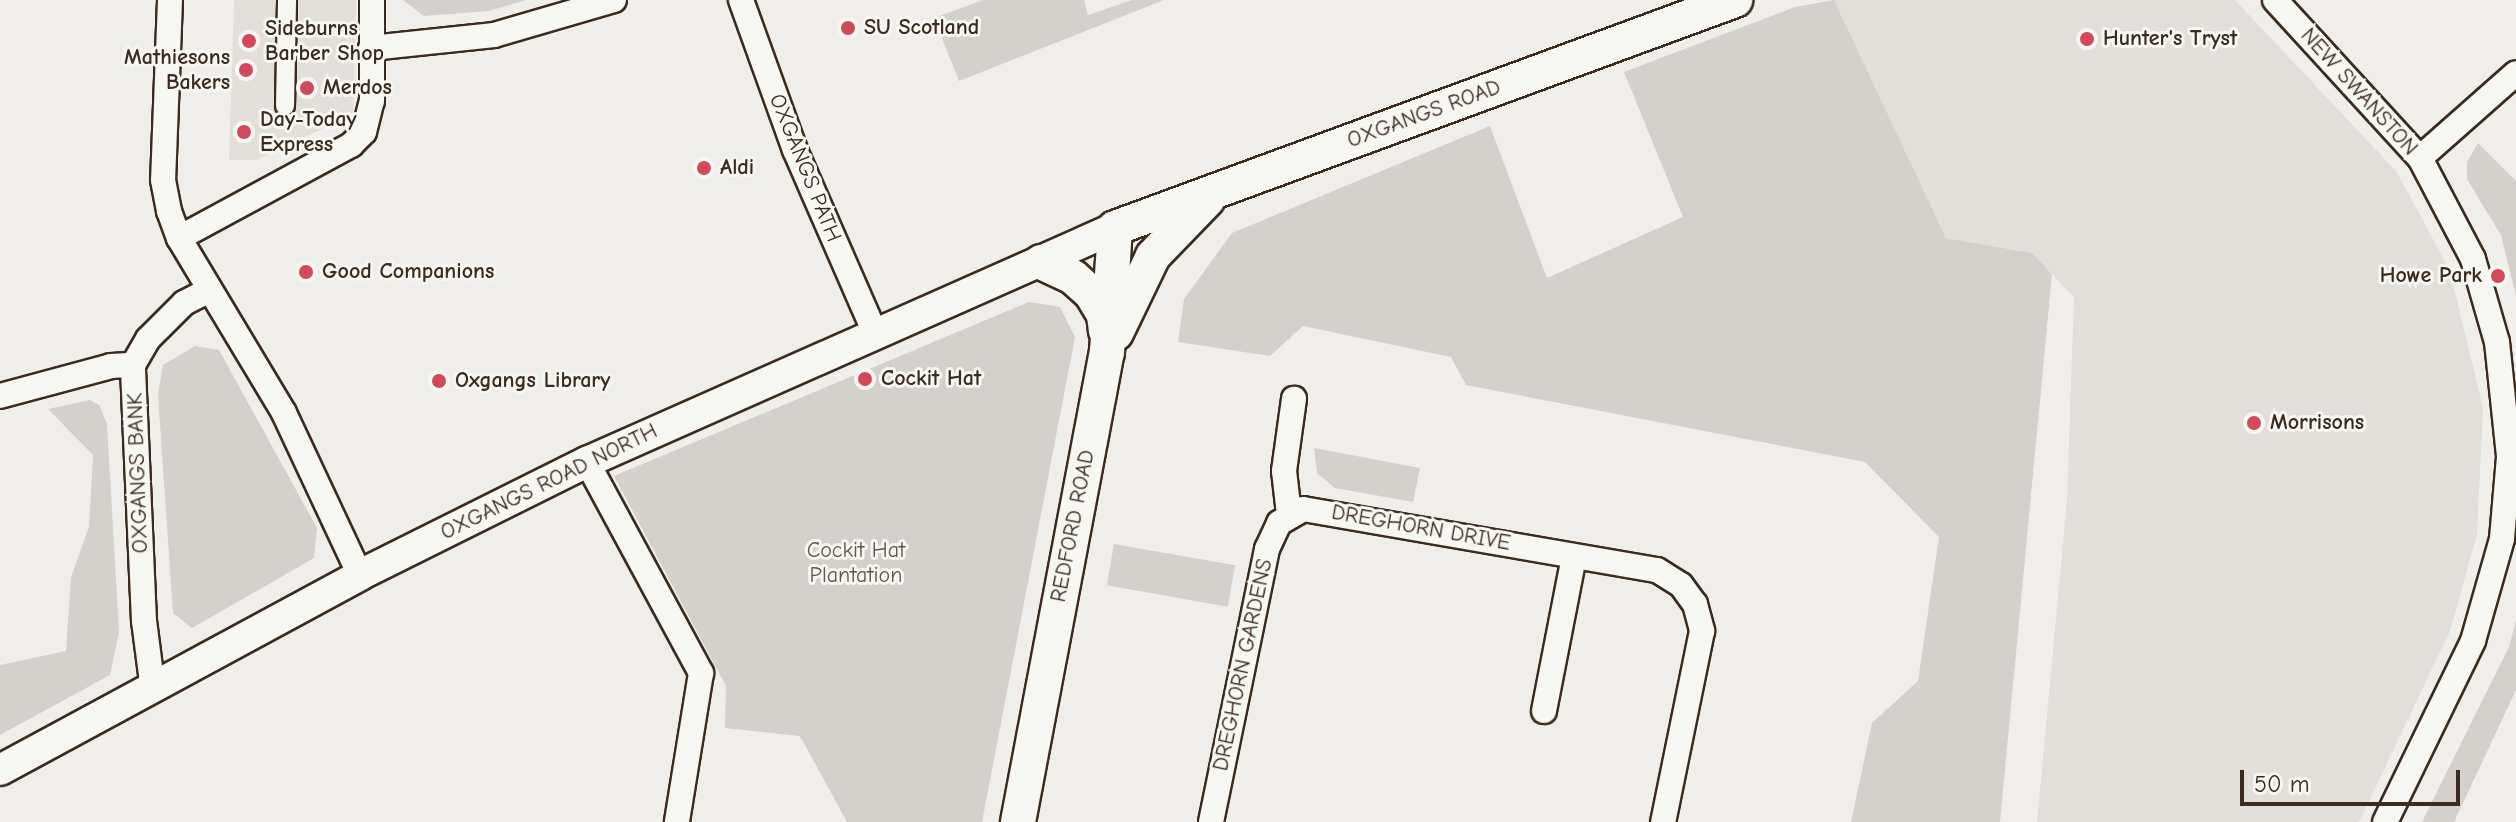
<!DOCTYPE html>
<html>
<head>
<meta charset="utf-8">
<style>
	body { margin:0 }
	#map { position:relative; width:2516px; height:822px; overflow:hidden; background:#efeeea; font-family:"Comic Neue",sans-serif }
	div>[style] { position:absolute }
	.built>* { inset:0; background:#e2dfdb }
	.green>* { inset:0; background:#d4d1cc; transform-origin:0 0 }
	.roads { filter:drop-shadow(2px 0 #3b2a1e) drop-shadow(-2px 0 #3b2a1e) drop-shadow(0 2px #3b2a1e) drop-shadow(0 -2px #3b2a1e) }
	.pedestrian>* { height:18px; margin:-9px; padding:0 9px; transform-origin:9px; border-radius:9px; background:#f6f6f2 }
	.minor>* { height:24px; margin:-12px; padding:0 12px; transform-origin:12px; border-radius:12px; background:#f6f6f2 }
	.tertiary>* { height:30px; margin:-15px; padding:0 15px; transform-origin:15px; border-radius:15px; background:#f6f6f2 }
	.secondary>* { height:34px; margin:-17px; padding:0 17px; transform-origin:17px; border-radius:17px; background:#f6f6f2 }
	.dots>* { width:22px; height:22px; translate:-50% -50%; box-sizing:border-box; border:4px solid #f6f6f2; border-radius:50% }
	span { translate:-50% -50%; white-space:nowrap; text-align:center; line-height:1.15; -webkit-text-stroke:6px #f6f6f2; paint-order:stroke }
	.poi-label { font-size:22px; color:#3b2a1e; font-weight:700 }
	.left { translate:0 -50%; text-align:left }
	.right { translate:-100% -50%; text-align:right }
	.street-label { font-size:22px; color:#3b2a1e }
	.park-label { font-size:22px; color:#61544a }
	.scale { position:absolute; left:2240px; top:770px; width:220px; height:36px; box-sizing:border-box; border:4px solid #3b2a1e; border-top:0; padding-left:10px; font-size:24px; line-height:28px; white-space:nowrap; color:#3b2a1e; -webkit-text-stroke:6px #f6f6f2; paint-order:stroke }
</style>
</head>
<body>
<div id="map">
	<div class="built">
		<i style="clip-path:polygon(234px 0,356px 0,353px 114px,256px 160px,229px 160px)"></i>
		<i style="clip-path:polygon(1834px 0,2235px 0,2397px 172px,2450px 271px,2483px 408px,2477px 534px,2450px 631px,2359px 822px,2037px 822px,2067px 500px,2074px 297px,2032px 253px,1946px 238px)"></i>
	</div>
	<div class="green">
		<i style="clip-path:polygon(403px 0,526px 0,489px 11px,424px 16px)"></i>
		<i style="clip-path:polygon(983px 0,1084px 0,1088px 15px,1132px 0,1164px 0,959px 81px,934px 18px)"></i>
		<i style="clip-path:polygon(1834px 0,1946px 238px,2032px 253px,2052px 274px,2000px 822px,1851px 822px,1872px 723px,1918px 681px,1939px 537px,1865px 462px,1466px 385px,1451px 357px,1303px 326px,1270px 356px,1178px 342px,1184px 299px,1232px 233px,1490px 126px,1547px 278px,1683px 217px,1624px 72px,1795px 7px)"></i>
		<i style="clip-path:polygon(2478px 143px,2516px 181px,2516px 296px,2501px 235px,2467px 179px,2467px 162px)"></i>
		<i style="clip-path:polygon(1029px 302px,1060px 307px,1075px 337px,982px 822px,847px 822px,800px 736px,725px 728px,726px 686px,614px 476px)"></i>
		<i style="clip-path:polygon(195px 346px,219px 350px,317px 528px,314px 558px,192px 628px,173px 613px,158px 395px,163px 365px)"></i>
		<i style="clip-path:polygon(90px 400px,99px 405px,107px 424px,119px 632px,110px 675px,0 735px,0 665px,66px 651px,71px 577px,89px 527px,93px 455px,48px 409px)"></i>
		<i style="clip-path:polygon(1314px 448px,1420px 468px,1413px 502px,1335px 488px,1317px 473px)"></i>
		<i style="left:1114px;top:544px;width:123px;height:42px;rotate:10deg"></i>
		<i style="clip-path:polygon(2516px 620px,2516px 690px,2454px 822px,2422px 822px,2509px 647px)"></i>
	</div>
	<div class="roads">
		<div class="pedestrian">
			<i style="left:285px;top:106px;width:106px;rotate:-88.9deg"></i>
		</div>
		<div class="minor">
			<i style="left:170px;top:0;width:180px;rotate:92.2deg"></i>
			<i style="left:163px;top:180px;width:32px;rotate:79deg"></i>
			<i style="left:169px;top:211px;width:29px;rotate:70deg"></i>
			<i style="left:179px;top:238px;width:204px;rotate:59deg"></i>
			<i style="left:284px;top:413px;width:179px;rotate:64.9deg"></i>
			<i style="left:741px;top:0;width:159px;rotate:70.2deg"></i>
			<i style="left:795px;top:150px;width:200px;rotate:66.4deg"></i>
			<i style="left:2275px;top:0;width:214px;rotate:47.5deg"></i>
			<i style="left:2420px;top:158px;width:114px;rotate:62.3deg"></i>
			<i style="left:2473px;top:259px;width:86px;rotate:73.9deg"></i>
			<i style="left:2497px;top:342px;width:116px;rotate:84deg"></i>
			<i style="left:2509px;top:457px;width:82px;rotate:94.9deg"></i>
			<i style="left:2502px;top:539px;width:106px;rotate:105.9deg"></i>
			<i style="left:2473px;top:641px;width:201px;rotate:115.9deg"></i>
			<i style="left:371px;top:48px;width:124px;rotate:-6deg"></i>
			<i style="left:494px;top:35px;width:125px;rotate:-16.3deg"></i>
			<i style="left:2420px;top:158px;width:128px;rotate:-41.5deg"></i>
			<i style="left:179px;top:238px;width:196px;rotate:-28.4deg"></i>
			<i style="left:351px;top:145px;width:18px;rotate:-45deg"></i>
			<i style="left:364px;top:132px;width:32px;rotate:-76deg"></i>
			<i style="left:372px;top:101px;width:101px;rotate:-90deg"></i>
			<i style="left:0;top:396px;width:115px;rotate:-15.1deg"></i>
			<i style="left:111px;top:366px;width:22px;rotate:-3deg"></i>
			<i style="left:587px;top:462px;width:240px;rotate:61.6deg"></i>
			<i style="left:701px;top:673px;width:151px;rotate:99.2deg"></i>
			<i style="left:1289px;top:514px;width:43px;rotate:-96.6deg"></i>
			<i style="left:1284px;top:471px;width:73px;rotate:-82.1deg"></i>
			<i style="left:153px;top:690px;width:70px;rotate:-97.4deg"></i>
			<i style="left:144px;top:621px;width:256px;rotate:-92.5deg"></i>
			<i style="left:133px;top:365px;width:30px;rotate:-60deg"></i>
			<i style="left:148px;top:339px;width:51px;rotate:-45deg"></i>
			<i style="left:184px;top:303px;width:28px;rotate:-27deg"></i>
			<i style="left:1544px;top:711px;width:157px;rotate:-79deg"></i>
			<i style="left:1211px;top:822px;width:279px;rotate:-78.4deg"></i>
			<i style="left:1267px;top:549px;width:29px;rotate:-65deg"></i>
			<i style="left:1279px;top:523px;width:28px;rotate:-30deg"></i>
			<i style="left:1303px;top:509px;width:359px;rotate:9.8deg"></i>
			<i style="left:1657px;top:570px;width:28px;rotate:32deg"></i>
			<i style="left:1681px;top:585px;width:24px;rotate:54deg"></i>
			<i style="left:1695px;top:604px;width:28px;rotate:75deg"></i>
			<i style="left:1702px;top:631px;width:195px;rotate:101.5deg"></i>
		</div>
		<div class="tertiary">
			<i style="left:0;top:770px;width:409px;rotate:-28.4deg"></i>
			<i style="left:360px;top:575px;width:254px;rotate:-26.5deg"></i>
			<i style="left:587px;top:462px;width:578px;rotate:-23.9deg"></i>
		</div>
		<div class="secondary">
			<i style="left:1041px;top:262px;width:35px;rotate:25deg"></i>
			<i style="left:1073px;top:277px;width:24px;rotate:42deg"></i>
			<i style="left:1091px;top:293px;width:26px;rotate:59deg"></i>
			<i style="left:1104px;top:315px;width:16px;rotate:83deg"></i>
			<i style="left:1116px;top:333px;width:85px;rotate:-64.3deg"></i>
			<i style="left:1153px;top:256px;width:78px;rotate:-46deg"></i>
			<i style="left:1018px;top:822px;width:478px;rotate:-79.3deg"></i>
			<i style="left:1107px;top:352px;width:124px;rotate:-86.3deg"></i>
			<i style="left:1115px;top:228px;width:661px;rotate:-20.19deg"></i>
		</div>
	</div>
	<div class="dots">
		<i style="left:848px;top:28px;background:#d1495b"></i>
		<i style="left:2087px;top:39px;background:#d1495b"></i>
		<i style="left:249px;top:41px;background:#d1495b"></i>
		<i style="left:246px;top:70px;background:#d1495b"></i>
		<i style="left:307px;top:88px;background:#d1495b"></i>
		<i style="left:244px;top:132px;background:#d1495b"></i>
		<i style="left:704px;top:168px;background:#d1495b"></i>
		<i style="left:306px;top:272px;background:#d1495b"></i>
		<i style="left:2498px;top:276px;background:#d1495b"></i>
		<i style="left:865px;top:379px;background:#d1495b"></i>
		<i style="left:439px;top:381px;background:#d1495b"></i>
		<i style="left:2254px;top:423px;background:#d1495b"></i>
	</div>
	<div class="poi-label">
		<span class="left" style="left:265px;top:41px">Sideburns<br>Barber Shop</span>
		<span class="left" style="left:864px;top:28px">SU Scotland</span>
		<span class="left" style="left:2103px;top:39px">Hunter's Tryst</span>
		<span class="right" style="left:230px;top:70px">Mathiesons<br>Bakers</span>
		<span class="left" style="left:323px;top:88px">Merdos</span>
		<span class="left" style="left:260px;top:132px">Day-Today<br>Express</span>
		<span class="left" style="left:720px;top:168px">Aldi</span>
		<span class="left" style="left:322px;top:272px">Good Companions</span>
		<span class="right" style="left:2482px;top:276px">Howe Park</span>
		<span class="left" style="left:881px;top:379px">Cockit Hat</span>
		<span class="left" style="left:455px;top:381px">Oxgangs Library</span>
		<span class="left" style="left:2270px;top:423px">Morrisons</span>
	</div>
	<div class="street-label">
		<span style="left:2359px;top:92px;rotate:48deg">NEW SWANSTON</span>
		<span style="left:1424px;top:114px;rotate:-20deg">OXGANGS ROAD</span>
		<span style="left:805px;top:168px;rotate:68deg">OXGANGS PATH</span>
		<span style="left:138px;top:473px;rotate:-92deg">OXGANGS BANK</span>
		<span style="left:549px;top:482px;rotate:-26deg">OXGANGS ROAD NORTH</span>
		<span style="left:1073px;top:526px;rotate:-79deg">REDFORD ROAD</span>
		<span style="left:1421px;top:528px;rotate:10deg">DREGHORN DRIVE</span>
		<span style="left:1243px;top:665px;rotate:-78deg">DREGHORN GARDENS</span>
	</div>
	<div class="park-label">
		<span style="left:856px;top:563px">Cockit Hat<br>Plantation</span>
	</div>
	<div class="scale">50 m</div>
</div>
</body>
</html>
